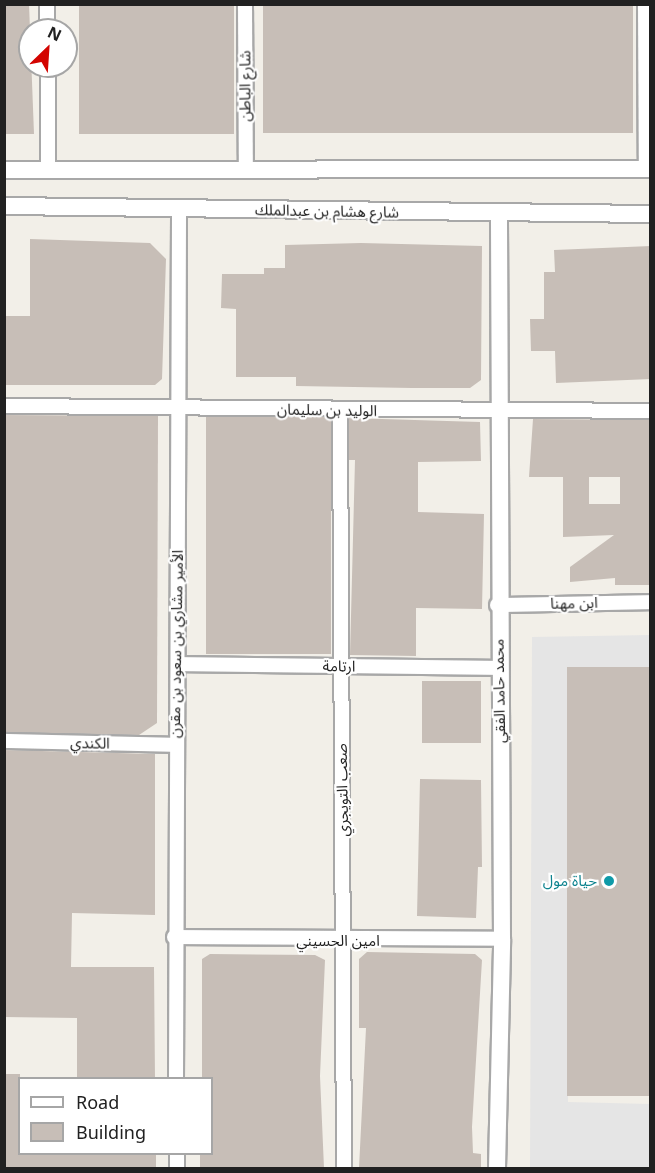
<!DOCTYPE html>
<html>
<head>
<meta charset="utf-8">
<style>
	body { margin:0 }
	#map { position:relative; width:655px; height:1173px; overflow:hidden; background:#f2efe8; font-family:"Noto Sans","Noto Sans Arabic",sans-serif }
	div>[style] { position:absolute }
	.parking>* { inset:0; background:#e5e5e5 }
	.building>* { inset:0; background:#c7beb7; transform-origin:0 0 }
	.roads { filter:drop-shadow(2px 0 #a8a8a8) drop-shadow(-2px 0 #a8a8a8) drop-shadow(0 2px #a8a8a8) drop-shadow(0 -2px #a8a8a8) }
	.minor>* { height:14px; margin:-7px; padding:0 7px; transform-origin:7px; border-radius:7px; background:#fff }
	.tertiary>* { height:16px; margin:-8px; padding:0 8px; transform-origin:8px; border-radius:8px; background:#fff }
	.dots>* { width:16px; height:16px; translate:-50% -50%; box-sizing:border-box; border:3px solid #fff; border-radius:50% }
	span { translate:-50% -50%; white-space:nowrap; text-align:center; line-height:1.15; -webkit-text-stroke:4.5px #fff; paint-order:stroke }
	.street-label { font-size:15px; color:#212121 }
	.culture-label { font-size:15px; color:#0d838f }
	.right { translate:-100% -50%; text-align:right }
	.frame { position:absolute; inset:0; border:6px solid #212121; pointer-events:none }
	.legend { position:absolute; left:18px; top:1077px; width:195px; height:78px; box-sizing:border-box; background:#fff; border:2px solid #a6a6a6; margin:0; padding:8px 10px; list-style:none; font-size:18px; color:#212121 }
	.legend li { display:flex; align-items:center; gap:12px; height:30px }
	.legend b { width:30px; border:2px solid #a6a6a6 }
	.north { position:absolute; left:18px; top:18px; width:60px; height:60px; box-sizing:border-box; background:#fff; border:2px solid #a6a6a6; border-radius:50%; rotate:25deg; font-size:16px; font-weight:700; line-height:24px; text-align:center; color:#212121 }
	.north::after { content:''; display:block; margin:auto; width:21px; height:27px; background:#d30400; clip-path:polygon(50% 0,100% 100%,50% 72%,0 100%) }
</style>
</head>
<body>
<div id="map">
	<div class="parking">
		<i style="clip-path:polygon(650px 635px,650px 667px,567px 668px,568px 1102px,650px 1104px,650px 1168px,530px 1168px,532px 637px)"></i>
	</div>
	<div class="building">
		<i style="clip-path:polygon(4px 4px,29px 4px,34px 134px,4px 134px)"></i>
		<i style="left:79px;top:4px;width:155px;height:130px"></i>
		<i style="left:263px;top:4px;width:370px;height:129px"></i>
		<i style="clip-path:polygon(30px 239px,150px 243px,166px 259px,162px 379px,155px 385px,4px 385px,4px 316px,30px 316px)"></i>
		<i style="clip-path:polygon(361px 243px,482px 246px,481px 380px,470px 388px,412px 388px,296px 386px,296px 377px,236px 377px,236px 309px,221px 308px,222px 274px,264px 274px,264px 268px,285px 268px,285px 245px)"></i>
		<i style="clip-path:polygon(651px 246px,651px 379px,556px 383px,555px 351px,531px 351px,530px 319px,544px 319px,544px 272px,555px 272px,554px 250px)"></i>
		<i style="clip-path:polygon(4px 415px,158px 416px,157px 723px,139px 735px,4px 732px)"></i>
		<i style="left:206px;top:417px;width:125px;height:237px"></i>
		<i style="clip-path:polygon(349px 418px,480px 422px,481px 461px,418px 462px,418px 512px,484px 514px,482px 609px,416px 608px,416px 656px,350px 655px,355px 460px,349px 460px)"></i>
		<i style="clip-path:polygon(evenodd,533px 419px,651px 420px,651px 585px,615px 585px,615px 578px,570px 582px,570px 567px,614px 535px,563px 537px,563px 477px,529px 477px,533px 419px,589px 477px,620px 477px,620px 504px,589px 504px,589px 477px)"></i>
		<i style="left:651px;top:667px;width:429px;height:84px;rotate:90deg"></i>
		<i style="left:422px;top:681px;width:59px;height:62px"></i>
		<i style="clip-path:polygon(4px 750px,155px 754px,155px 915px,72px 913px,71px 967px,154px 967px,155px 1078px,77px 1078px,77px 1018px,4px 1017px)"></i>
		<i style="clip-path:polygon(420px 779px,481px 780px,482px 867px,478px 867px,476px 918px,417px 916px)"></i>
		<i style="clip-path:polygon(367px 952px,475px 954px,482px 960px,472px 1127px,473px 1153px,481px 1154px,481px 1168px,359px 1168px,366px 1028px,359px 1028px,359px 959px)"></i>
		<i style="clip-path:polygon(210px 954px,315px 955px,325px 960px,320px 1076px,324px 1168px,200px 1168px,200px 1154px,212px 1154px,212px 1077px,202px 1077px,202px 959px)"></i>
		<i style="clip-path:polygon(4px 1074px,20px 1074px,20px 1154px,156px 1154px,156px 1168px,4px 1168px)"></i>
	</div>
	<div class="roads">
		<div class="minor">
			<i style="left:47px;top:4px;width:26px;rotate:90deg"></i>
			<i style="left:245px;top:4px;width:164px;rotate:89.7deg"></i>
			<i style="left:645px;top:4px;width:165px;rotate:89.7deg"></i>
			<i style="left:48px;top:66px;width:105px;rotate:90deg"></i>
			<i style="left:4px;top:406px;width:646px;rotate:0.44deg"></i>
			<i style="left:340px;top:411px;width:757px;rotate:89.7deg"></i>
			<i style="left:497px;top:605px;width:153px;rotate:-1.1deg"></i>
			<i style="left:178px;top:664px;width:321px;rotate:0.7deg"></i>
			<i style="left:4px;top:741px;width:171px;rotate:1.3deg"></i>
			<i style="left:174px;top:937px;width:328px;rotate:0.3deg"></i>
			<i style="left:176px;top:1078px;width:869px;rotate:-89.8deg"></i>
			<i style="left:177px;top:1154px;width:14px;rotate:90deg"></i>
		</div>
		<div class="tertiary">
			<i style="left:4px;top:170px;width:646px;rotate:-0.09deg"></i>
			<i style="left:4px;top:206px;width:646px;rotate:0.71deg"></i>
			<i style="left:497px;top:1168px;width:229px;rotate:-88.7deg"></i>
			<i style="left:502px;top:939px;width:726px;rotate:-90.24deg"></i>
		</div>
	</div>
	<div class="dots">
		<i style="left:609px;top:881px;background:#0f9aa8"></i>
	</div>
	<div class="street-label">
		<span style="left:245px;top:86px;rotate:-90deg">شارع الباطن</span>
		<span style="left:327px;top:211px;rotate:1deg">شارع هشام بن عبدالملك</span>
		<span style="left:327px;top:410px;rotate:1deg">الوليد بن سليمان</span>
		<span style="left:574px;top:603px;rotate:-1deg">ابن مهنا</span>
		<span style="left:176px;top:644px;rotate:-89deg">الأمير مشاري بن سعود بن مقرن</span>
		<span style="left:339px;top:666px;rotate:1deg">ارتامة</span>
		<span style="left:499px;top:691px;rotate:-91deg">محمد حامد الفقي</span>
		<span style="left:90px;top:743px;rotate:1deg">الكندي</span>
		<span style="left:342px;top:790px;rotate:-91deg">صعب التويجري</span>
		<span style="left:338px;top:941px">امين الحسيني</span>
	</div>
	<div class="culture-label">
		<span class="right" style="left:597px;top:881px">حياة مول</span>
	</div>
	<div class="frame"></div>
	<ul class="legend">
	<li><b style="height:8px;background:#fff"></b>Road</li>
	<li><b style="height:16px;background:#c7beb7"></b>Building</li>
	</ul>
	<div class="north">N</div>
</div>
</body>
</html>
